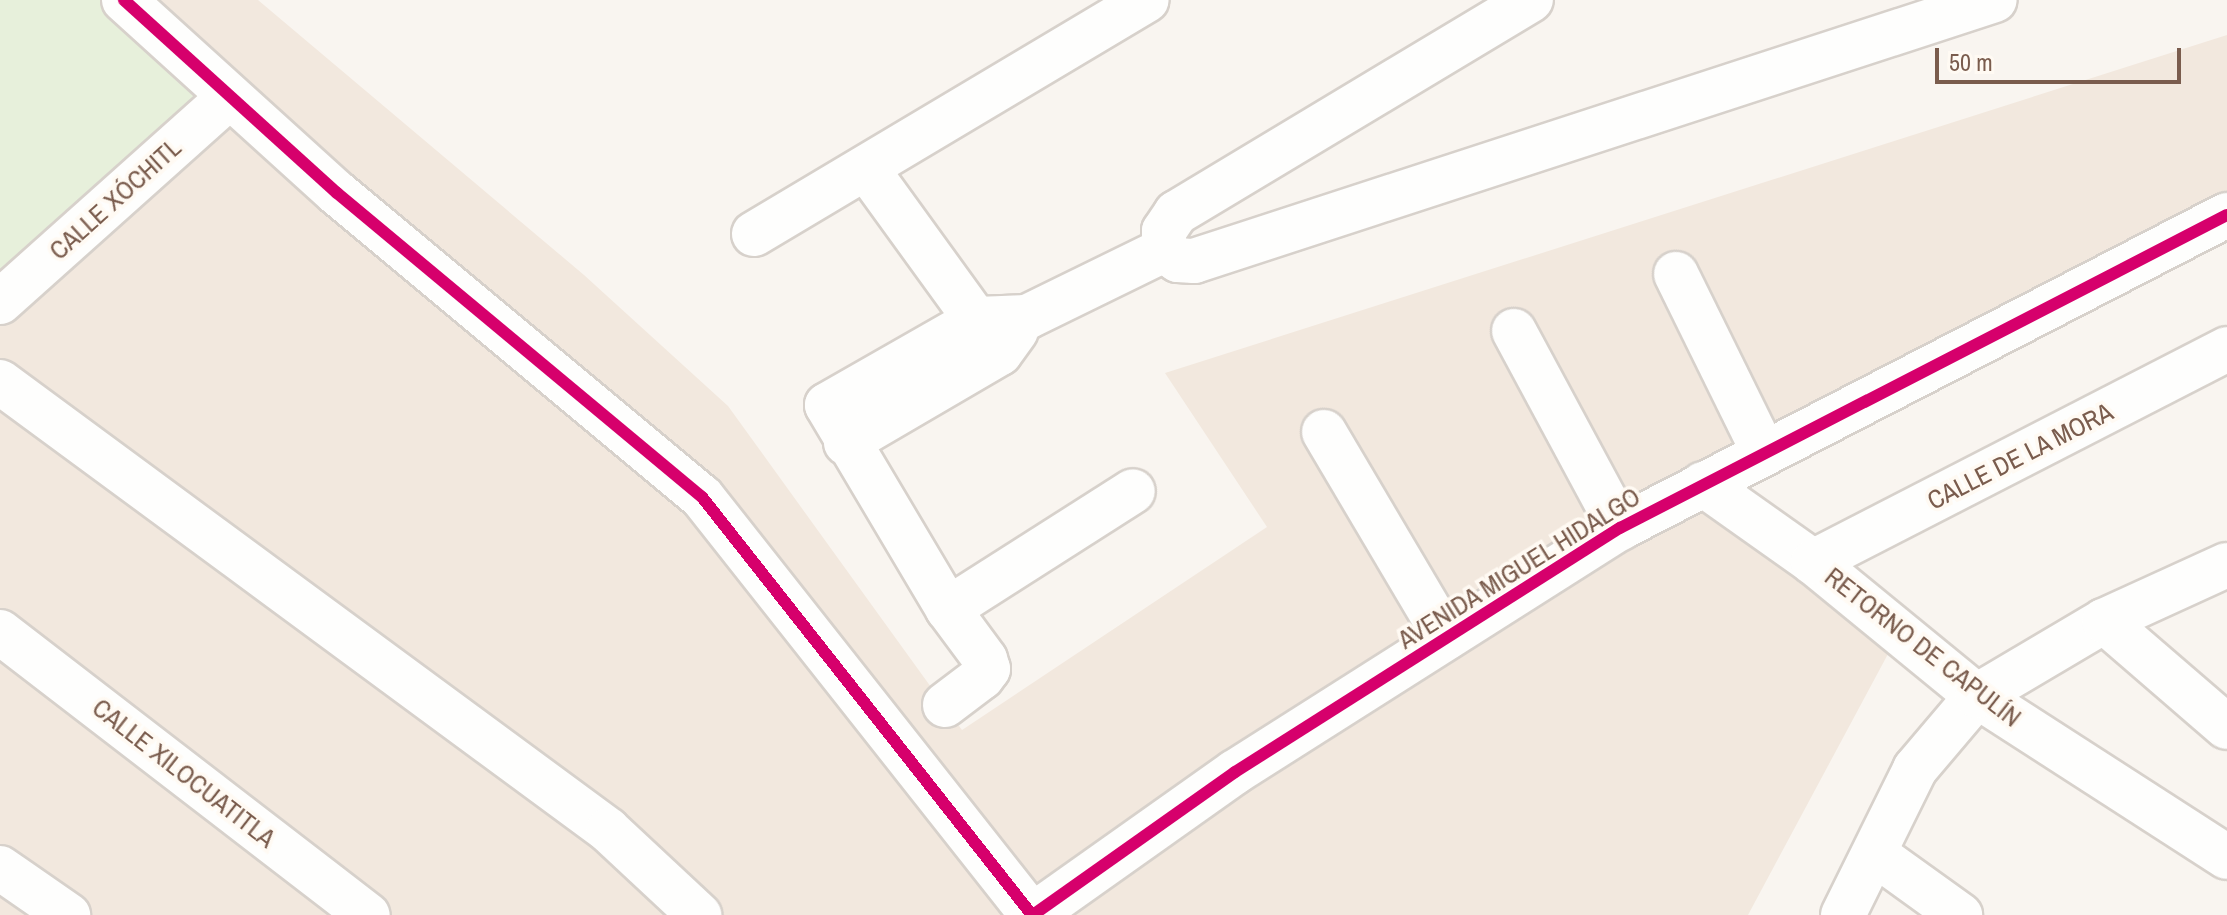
<!DOCTYPE html>
<html>
<head>
<meta charset="utf-8">
<style>
	body { margin:0 }
	#map { position:relative; width:2227px; height:915px; overflow:hidden; background:#f9f5f0; font-family:"Archivo Narrow",sans-serif }
	div>[style] { position:absolute }
	.residential>* { inset:0; background:#f2e8de }
	.green>* { inset:0; background:#e7f0db }
	.roads { filter:drop-shadow(2px 0 #d7d1cb) drop-shadow(-2px 0 #d7d1cb) drop-shadow(0 2px #d7d1cb) drop-shadow(0 -2px #d7d1cb) }
	.minor>* { height:44px; margin:-22px; padding:0 22px; transform-origin:22px; border-radius:22px; background:#fefefd }
	.cycleway>* { height:12px; margin:-6px; padding:0 6px; transform-origin:6px; border-radius:6px; background:#d6006c }
	span { translate:-50% -50%; white-space:nowrap; text-align:center; line-height:1.15; -webkit-text-stroke:7px #fffaf3; paint-order:stroke }
	.street-label { font-size:26px; color:#7a5c4d }
	.scale { position:absolute; left:1935px; top:48px; width:246px; height:36px; box-sizing:border-box; border:4px solid #7a5c4d; border-top:0; padding-left:10px; font-size:24px; line-height:28px; white-space:nowrap; color:#7a5c4d; -webkit-text-stroke:6px #fffaf3; paint-order:stroke }
</style>
</head>
<body>
<div id="map">
	<div class="residential">
		<i style="clip-path:polygon(0 0,258px 0,584px 275px,728px 406px,962px 730px,1267px 527px,1165px 373px,2227px 35px,2227px 227px,1739px 488px,1903px 626px,1748px 915px,0 915px)"></i>
	</div>
	<div class="green">
		<i style="clip-path:polygon(0 0,101px 0,217px 100px,0 286px)"></i>
	</div>
	<div class="roads">
		<div class="minor">
			<i style="left:124px;top:0;width:287px;rotate:42.2deg"></i>
			<i style="left:337px;top:193px;width:475px;rotate:39.8deg"></i>
			<i style="left:702px;top:497px;width:533px;rotate:51.71deg"></i>
			<i style="left:866px;top:168px;width:228px;rotate:54.1deg"></i>
			<i style="left:754px;top:234px;width:457px;rotate:-30.8deg"></i>
			<i style="left:1164px;top:250px;width:17px;rotate:36deg"></i>
			<i style="left:1178px;top:260px;width:16px;rotate:4deg"></i>
			<i style="left:1194px;top:261px;width:842px;rotate:-18.05deg"></i>
			<i style="left:1164px;top:250px;width:19px;rotate:-90deg"></i>
			<i style="left:1164px;top:231px;width:22px;rotate:-56deg"></i>
			<i style="left:1176px;top:213px;width:414px;rotate:-31deg"></i>
			<i style="left:1676px;top:274px;width:197px;rotate:63.8deg"></i>
			<i style="left:0;top:302px;width:307px;rotate:-41.8deg"></i>
			<i style="left:1514px;top:331px;width:224px;rotate:61.7deg"></i>
			<i style="left:0;top:382px;width:755px;rotate:36.38deg"></i>
			<i style="left:608px;top:830px;width:125px;rotate:43deg"></i>
			<i style="left:1324px;top:432px;width:239px;rotate:59.4deg"></i>
			<i style="left:846px;top:443px;width:178px;rotate:-30.3deg"></i>
			<i style="left:1000px;top:353px;width:27px;rotate:-54deg"></i>
			<i style="left:1703px;top:484px;width:135px;rotate:35.3deg"></i>
			<i style="left:1813px;top:562px;width:212px;rotate:39.3deg"></i>
			<i style="left:1977px;top:696px;width:297px;rotate:32.8deg"></i>
			<i style="left:1813px;top:562px;width:466px;rotate:-27.2deg"></i>
			<i style="left:948px;top:609px;width:219px;rotate:-32.5deg"></i>
			<i style="left:2104px;top:621px;width:162px;rotate:40.8deg"></i>
			<i style="left:0;top:632px;width:464px;rotate:37.6deg"></i>
			<i style="left:945px;top:705px;width:46px;rotate:-37.1deg"></i>
			<i style="left:982px;top:677px;width:10px;rotate:-53deg"></i>
			<i style="left:988px;top:669px;width:10px;rotate:-107deg"></i>
			<i style="left:985px;top:659px;width:62px;rotate:-126.5deg"></i>
			<i style="left:948px;top:609px;width:237px;rotate:-120.7deg"></i>
			<i style="left:827px;top:405px;width:174px;rotate:-29.7deg"></i>
			<i style="left:978px;top:319px;width:49px;rotate:-2.3deg"></i>
			<i style="left:1027px;top:317px;width:153px;rotate:-26.1deg"></i>
			<i style="left:1875px;top:854px;width:105px;rotate:35.7deg"></i>
			<i style="left:0;top:868px;width:83px;rotate:34.7deg"></i>
			<i style="left:1033px;top:915px;width:247px;rotate:-35.3deg"></i>
			<i style="left:1235px;top:772px;width:456px;rotate:-32.4deg"></i>
			<i style="left:1620px;top:528px;width:683px;rotate:-27.28deg"></i>
			<i style="left:1843px;top:915px;width:163px;rotate:-63.7deg"></i>
			<i style="left:1915px;top:769px;width:96px;rotate:-49.7deg"></i>
			<i style="left:1977px;top:696px;width:147px;rotate:-30.6deg"></i>
			<i style="left:2104px;top:621px;width:135px;rotate:-24.5deg"></i>
		</div>
	</div>
	<div class="cycleway">
		<i style="left:124px;top:0;width:287px;rotate:42.2deg"></i>
		<i style="left:337px;top:193px;width:475px;rotate:39.8deg"></i>
		<i style="left:702px;top:497px;width:533px;rotate:51.71deg"></i>
		<i style="left:1033px;top:915px;width:247px;rotate:-35.3deg"></i>
		<i style="left:1235px;top:772px;width:456px;rotate:-32.4deg"></i>
		<i style="left:1620px;top:528px;width:683px;rotate:-27.28deg"></i>
	</div>
	<div class="street-label">
		<span style="left:115px;top:199px;rotate:-42deg">CALLE XÓCHITL</span>
		<span style="left:2020px;top:456px;rotate:-27deg">CALLE DE LA MORA</span>
		<span style="left:1519px;top:568px;rotate:-32deg">AVENIDA MIGUEL HIDALGO</span>
		<span style="left:1923px;top:647px;rotate:38deg">RETORNO DE CAPULÍN</span>
		<span style="left:184px;top:773px;rotate:38deg">CALLE XILOCUATITLA</span>
	</div>
	<div class="scale">50 m</div>
</div>
</body>
</html>
